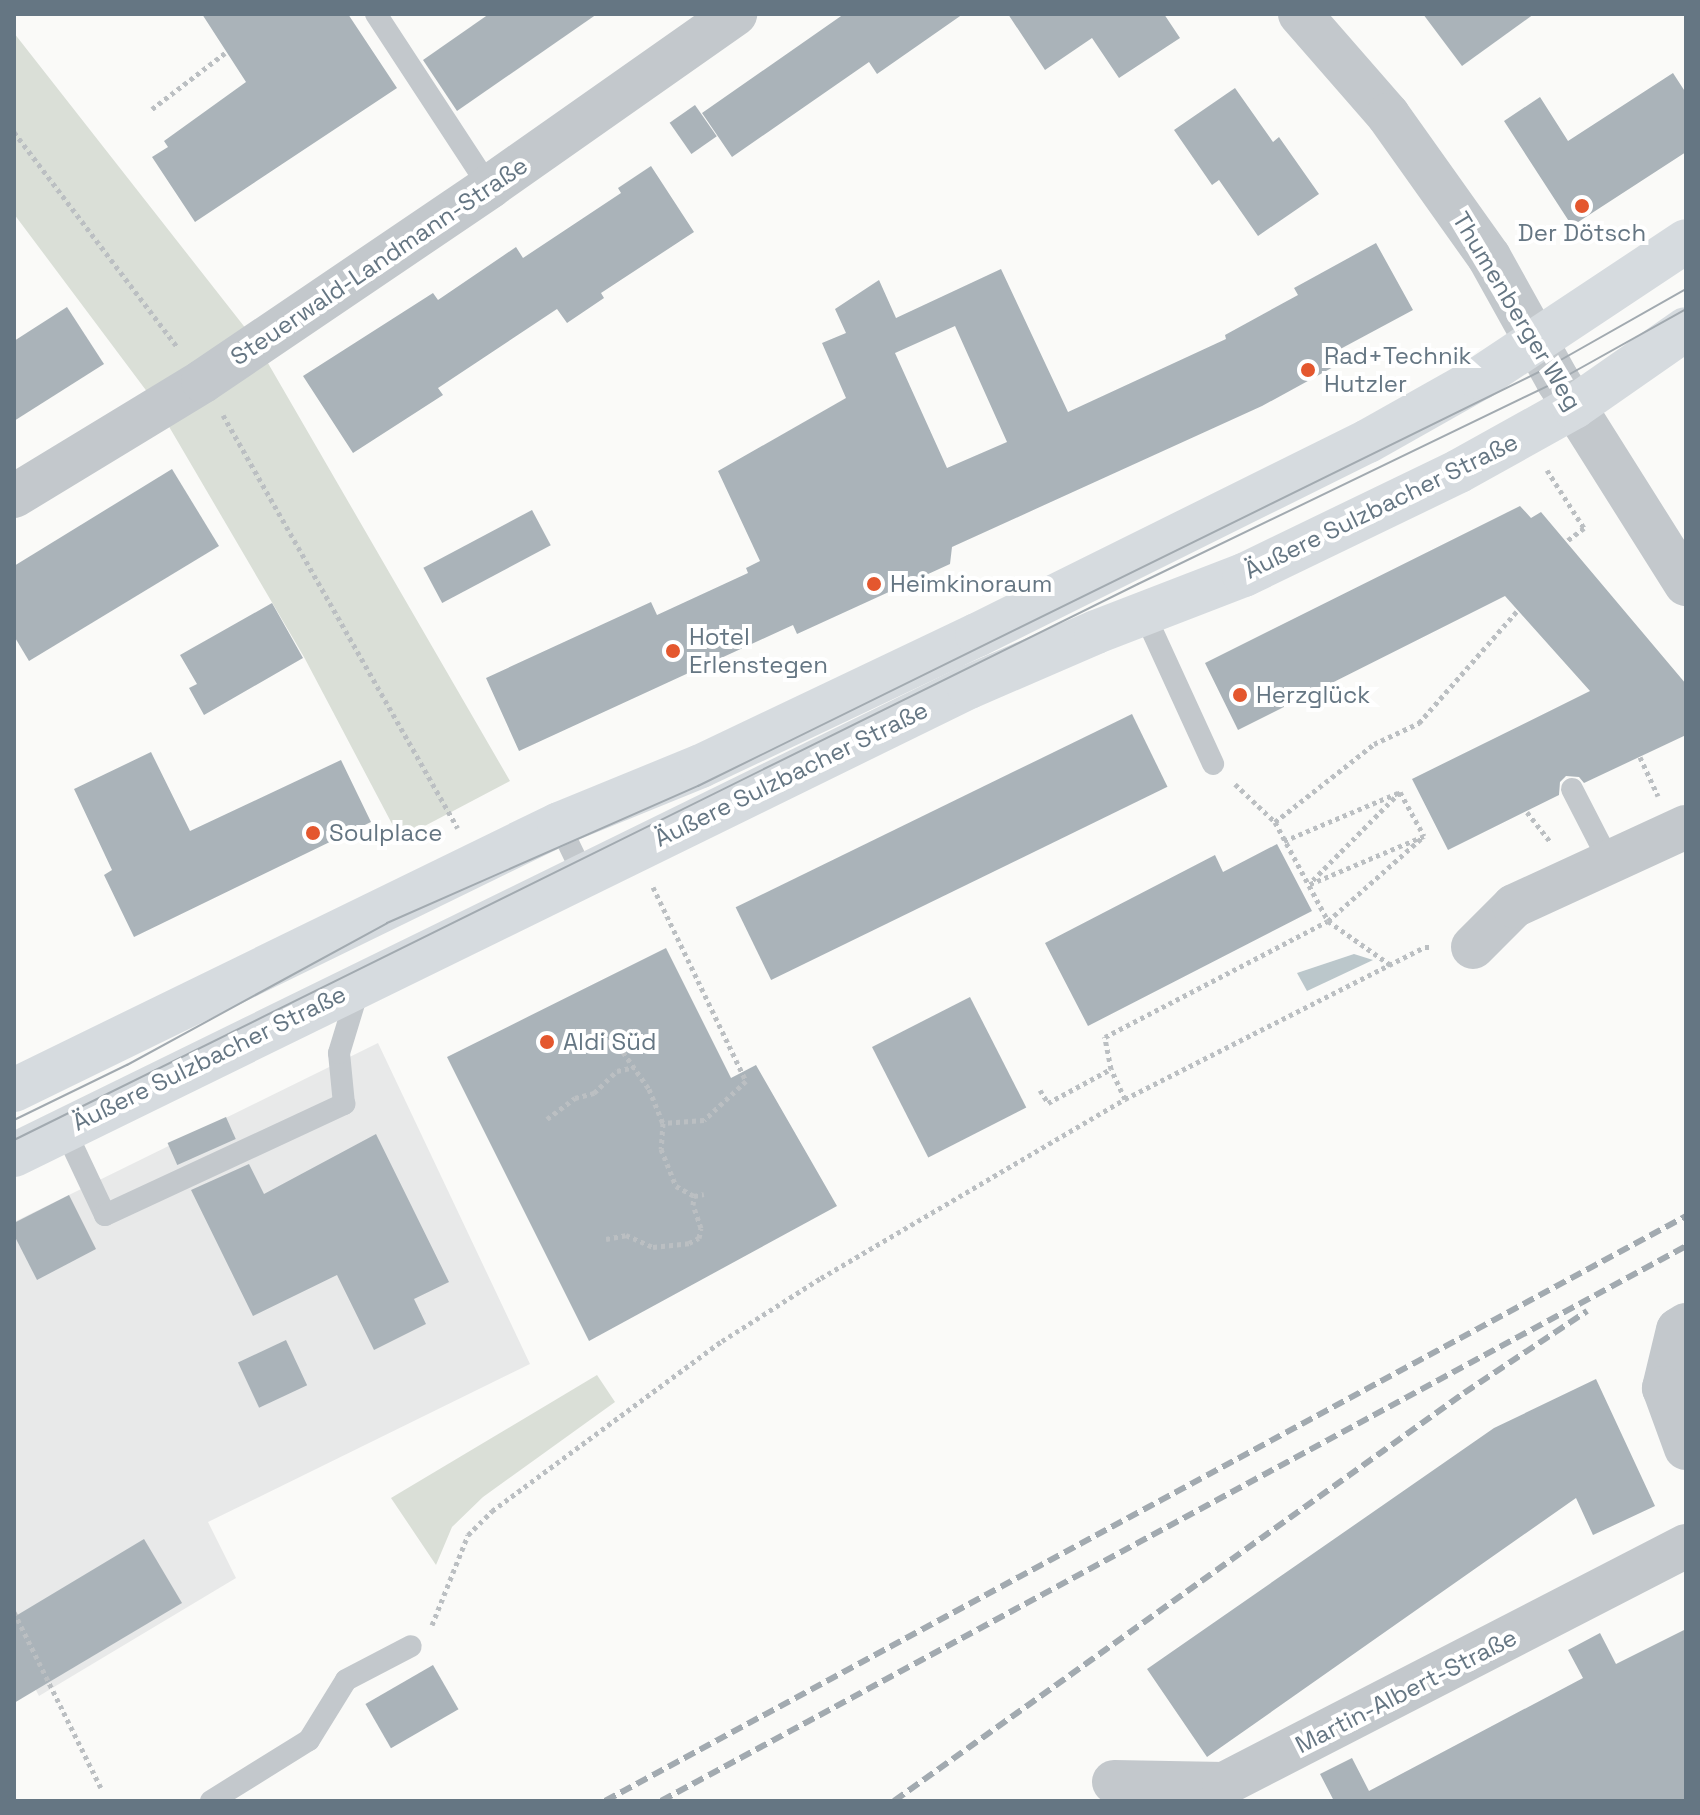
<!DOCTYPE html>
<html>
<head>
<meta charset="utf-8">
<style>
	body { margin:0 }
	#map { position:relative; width:1700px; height:1815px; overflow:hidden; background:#fafaf8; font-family:"Space Grotesk",sans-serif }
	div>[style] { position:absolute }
	.built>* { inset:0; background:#e8e9e9 }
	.green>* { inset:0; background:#dadfd7 }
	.water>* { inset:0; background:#bbc7cb }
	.building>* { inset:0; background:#aab3b9; transform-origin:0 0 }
	.path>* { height:5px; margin-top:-2.5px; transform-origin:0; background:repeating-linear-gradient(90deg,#bbbfc2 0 4px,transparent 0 8px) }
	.service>* { height:22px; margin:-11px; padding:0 11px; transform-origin:11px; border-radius:11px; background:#c3c8cc }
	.minor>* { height:44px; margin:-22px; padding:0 22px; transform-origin:22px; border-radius:22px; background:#c3c8cc }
	.primary>* { height:44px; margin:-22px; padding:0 22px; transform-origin:22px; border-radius:22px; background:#d6dbdf }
	.tram>* { height:2px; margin:-1px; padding:0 1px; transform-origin:1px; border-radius:1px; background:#a2aab0 }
	.rail>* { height:6px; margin-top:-3px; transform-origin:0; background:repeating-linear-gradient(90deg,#a2aab0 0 12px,transparent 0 18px) }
	.dots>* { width:22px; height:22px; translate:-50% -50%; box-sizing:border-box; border:4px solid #fff; border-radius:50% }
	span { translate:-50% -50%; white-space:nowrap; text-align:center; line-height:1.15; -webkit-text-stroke:8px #fff; paint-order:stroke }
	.poi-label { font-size:24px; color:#657683 }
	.left { translate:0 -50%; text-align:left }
	.street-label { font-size:24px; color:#657683 }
	.frame { position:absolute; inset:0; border:16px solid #657683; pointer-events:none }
</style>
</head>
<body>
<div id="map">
	<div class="built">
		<i style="clip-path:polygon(378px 1043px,530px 1364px,208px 1522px,236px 1578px,39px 1696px,14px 1648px,14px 1222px)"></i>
	</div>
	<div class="green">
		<i style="clip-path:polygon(14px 33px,254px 339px,510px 781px,400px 839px,304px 657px,154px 401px,14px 214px)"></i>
		<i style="clip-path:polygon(597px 1375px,615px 1402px,483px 1497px,452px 1527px,436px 1565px,391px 1498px)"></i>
	</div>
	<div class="water">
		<i style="clip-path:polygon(1354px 954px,1373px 960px,1307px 991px,1297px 973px)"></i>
	</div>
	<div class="building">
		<i style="clip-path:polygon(202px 14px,348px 14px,397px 88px,195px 222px,152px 157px,168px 147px,164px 141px,246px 82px)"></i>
		<i style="clip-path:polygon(489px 14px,597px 14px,457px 111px,423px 60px)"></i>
		<i style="clip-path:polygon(844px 14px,963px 14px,877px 74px,869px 62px,732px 157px,702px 113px)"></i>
		<i style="clip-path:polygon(1008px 14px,1164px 14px,1180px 38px,1119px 78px,1092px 38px,1045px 70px)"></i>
		<i style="clip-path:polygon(1423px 14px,1534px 14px,1462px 66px)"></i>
		<i style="clip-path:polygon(1673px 73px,1686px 93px,1686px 152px,1572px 226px,1504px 121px,1540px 97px,1568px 141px)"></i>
		<i style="clip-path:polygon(1235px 88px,1273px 142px,1279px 137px,1319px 194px,1258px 236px,1219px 180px,1212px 185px,1174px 130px)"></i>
		<i style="left:695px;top:105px;width:38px;height:31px;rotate:55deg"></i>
		<i style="clip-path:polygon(651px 166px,694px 232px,601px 293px,604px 298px,567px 323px,557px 309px,438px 388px,443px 395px,353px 453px,303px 376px,433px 293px,438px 300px,516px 247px,523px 258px,621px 193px,618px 188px)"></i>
		<i style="clip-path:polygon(evenodd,1376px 243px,1413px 310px,1331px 354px,1337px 365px,1262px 406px,952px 547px,950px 564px,797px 634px,793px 625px,519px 751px,486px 678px,651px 602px,657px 615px,748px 573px,746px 568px,760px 561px,718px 471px,846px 398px,822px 343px,846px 333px,835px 309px,879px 280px,896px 318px,1001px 269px,1068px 412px,1226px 339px,1225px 335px,1298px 295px,1294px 288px,1376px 243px,955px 326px,1007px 442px,947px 468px,895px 353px,955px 326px)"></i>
		<i style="clip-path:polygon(67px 307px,104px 364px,14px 421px,14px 341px)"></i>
		<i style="clip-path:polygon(172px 469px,219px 546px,29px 661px,14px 636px,14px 566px)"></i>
		<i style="clip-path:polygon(1520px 506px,1531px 518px,1541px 512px,1686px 684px,1686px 735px,1584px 783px,1579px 777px,1566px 776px,1560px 782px,1559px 795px,1448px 850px,1412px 779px,1590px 691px,1505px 596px,1238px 730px,1205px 663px)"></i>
		<i style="left:532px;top:510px;width:40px;height:123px;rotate:62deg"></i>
		<i style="clip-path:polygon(272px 603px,303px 658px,204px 715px,189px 688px,197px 684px,180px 655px)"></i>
		<i style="left:1132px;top:714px;width:81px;height:441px;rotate:64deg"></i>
		<i style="clip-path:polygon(151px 752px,190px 831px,341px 760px,371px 822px,134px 937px,104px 875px,112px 870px,74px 789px)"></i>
		<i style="clip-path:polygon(1277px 844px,1312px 911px,1088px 1026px,1045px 943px,1215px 855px,1223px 872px)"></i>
		<i style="clip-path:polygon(666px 948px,731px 1078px,756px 1065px,837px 1206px,589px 1341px,447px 1057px)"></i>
		<i style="left:970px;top:997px;width:124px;height:110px;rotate:63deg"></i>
		<i style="left:226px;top:1117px;width:24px;height:64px;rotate:66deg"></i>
		<i style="clip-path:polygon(376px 1134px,449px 1282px,414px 1299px,426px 1324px,374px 1350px,337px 1275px,253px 1316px,191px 1190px,249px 1164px,264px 1194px)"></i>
		<i style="clip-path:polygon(69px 1195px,96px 1249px,37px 1280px,14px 1235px,14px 1223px)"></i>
		<i style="left:286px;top:1340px;width:50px;height:53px;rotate:65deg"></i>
		<i style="clip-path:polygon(1596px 1379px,1655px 1506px,1593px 1535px,1576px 1498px,1207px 1757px,1147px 1669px,1494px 1428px)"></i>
		<i style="clip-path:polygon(144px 1539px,182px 1603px,14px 1703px,14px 1617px)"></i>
		<i style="clip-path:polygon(1686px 1629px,1686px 1801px,1334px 1801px,1320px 1774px,1352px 1758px,1369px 1791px,1583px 1678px,1568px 1650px,1600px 1633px,1616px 1664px)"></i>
		<i style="left:433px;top:1665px;width:51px;height:78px;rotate:60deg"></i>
	</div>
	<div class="path">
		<i style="left:152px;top:109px;width:92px;rotate:-37.5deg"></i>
		<i style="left:14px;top:132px;width:271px;rotate:52.8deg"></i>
		<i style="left:223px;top:415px;width:475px;rotate:60.4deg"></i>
		<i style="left:1547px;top:470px;width:69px;rotate:57.5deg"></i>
		<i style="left:1584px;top:528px;width:21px;rotate:143deg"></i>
		<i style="left:1640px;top:757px;width:43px;rotate:65.2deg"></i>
		<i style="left:1235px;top:784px;width:55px;rotate:43.5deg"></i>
		<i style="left:1275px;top:822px;width:112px;rotate:61.8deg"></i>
		<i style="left:1328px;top:921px;width:78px;rotate:35.1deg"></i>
		<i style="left:1400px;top:792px;width:50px;rotate:61.4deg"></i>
		<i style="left:1527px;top:812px;width:39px;rotate:52deg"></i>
		<i style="left:1275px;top:822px;width:126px;rotate:-38.2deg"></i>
		<i style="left:1374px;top:744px;width:50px;rotate:-25deg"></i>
		<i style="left:1419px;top:723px;width:150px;rotate:-48.8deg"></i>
		<i style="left:1284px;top:841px;width:126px;rotate:-22.9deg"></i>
		<i style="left:1400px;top:792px;width:128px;rotate:134.7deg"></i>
		<i style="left:653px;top:887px;width:215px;rotate:64.4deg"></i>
		<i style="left:746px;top:1081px;width:57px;rotate:137.1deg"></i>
		<i style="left:704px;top:1120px;width:41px;rotate:175.8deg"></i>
		<i style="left:663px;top:1123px;width:26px;rotate:94deg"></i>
		<i style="left:661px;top:1149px;width:40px;rotate:68deg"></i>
		<i style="left:676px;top:1186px;width:21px;rotate:29deg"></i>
		<i style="left:694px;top:1196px;width:10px;rotate:-11deg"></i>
		<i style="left:623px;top:1052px;width:45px;rotate:54.9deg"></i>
		<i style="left:649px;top:1089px;width:37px;rotate:68deg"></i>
		<i style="left:1040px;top:1090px;width:15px;rotate:58deg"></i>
		<i style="left:1048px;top:1103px;width:72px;rotate:-28.4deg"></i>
		<i style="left:1125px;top:1099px;width:33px;rotate:-115deg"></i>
		<i style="left:1111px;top:1069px;width:33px;rotate:-101deg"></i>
		<i style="left:1105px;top:1037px;width:251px;rotate:-27.5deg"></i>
		<i style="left:1328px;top:921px;width:128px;rotate:-41.5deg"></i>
		<i style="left:1424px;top:836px;width:126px;rotate:157.1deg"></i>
		<i style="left:547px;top:1119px;width:35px;rotate:-37deg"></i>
		<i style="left:575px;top:1098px;width:20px;rotate:-15deg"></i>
		<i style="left:594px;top:1093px;width:32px;rotate:-44deg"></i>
		<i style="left:617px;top:1071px;width:18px;rotate:-13deg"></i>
		<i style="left:606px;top:1239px;width:20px;rotate:-11deg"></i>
		<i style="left:626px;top:1235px;width:30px;rotate:24deg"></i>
		<i style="left:653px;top:1247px;width:36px;rotate:-6deg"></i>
		<i style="left:689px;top:1243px;width:11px;rotate:-27deg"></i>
		<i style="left:699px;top:1238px;width:10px;rotate:-79deg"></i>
		<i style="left:701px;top:1228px;width:24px;rotate:-109deg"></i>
		<i style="left:693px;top:1205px;width:9px;rotate:-84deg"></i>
		<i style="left:14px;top:1612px;width:196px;rotate:63.7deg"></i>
		<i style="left:432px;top:1625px;width:97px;rotate:-68.2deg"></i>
		<i style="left:468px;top:1535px;width:34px;rotate:-45deg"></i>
		<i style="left:492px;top:1511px;width:286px;rotate:-36.5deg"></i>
		<i style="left:722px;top:1341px;width:117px;rotate:-32.5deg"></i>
		<i style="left:821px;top:1278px;width:353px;rotate:-30.5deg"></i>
		<i style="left:1125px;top:1099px;width:336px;rotate:-26.9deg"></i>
		<i style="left:1425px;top:947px;width:7px"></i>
	</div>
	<div class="service">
		<i style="left:376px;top:14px;width:207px;rotate:56.8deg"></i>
		<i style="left:1144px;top:613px;width:166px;rotate:65.4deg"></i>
		<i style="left:1572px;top:789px;width:81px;rotate:62.8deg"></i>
		<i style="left:559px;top:824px;width:58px;rotate:64.3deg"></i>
		<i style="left:65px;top:1130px;width:94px;rotate:64.8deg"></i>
		<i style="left:105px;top:1215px;width:264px;rotate:-24.9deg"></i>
		<i style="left:344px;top:1104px;width:51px;rotate:-95.6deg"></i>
		<i style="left:339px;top:1053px;width:69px;rotate:-73.1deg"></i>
		<i style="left:211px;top:1801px;width:115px;rotate:-31.9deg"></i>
		<i style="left:309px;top:1740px;width:70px;rotate:-58.3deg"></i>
		<i style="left:346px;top:1680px;width:73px;rotate:-27.6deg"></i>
	</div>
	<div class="minor">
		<i style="left:1300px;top:14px;width:134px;rotate:48.9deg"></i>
		<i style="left:1388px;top:115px;width:174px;rotate:54.6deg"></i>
		<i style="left:1489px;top:257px;width:142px;rotate:60.9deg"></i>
		<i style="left:1558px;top:381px;width:240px;rotate:57.8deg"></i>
		<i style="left:14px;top:496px;width:221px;rotate:-31.3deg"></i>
		<i style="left:203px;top:381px;width:346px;rotate:-34.1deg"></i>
		<i style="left:489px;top:187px;width:301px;rotate:-35.1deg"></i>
		<i style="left:1473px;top:947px;width:58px;rotate:-45deg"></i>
		<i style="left:1514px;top:906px;width:189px;rotate:-24.7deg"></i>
		<i style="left:1686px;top:1325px;width:9px;rotate:148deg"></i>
		<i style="left:1678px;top:1330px;width:60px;rotate:103.6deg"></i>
		<i style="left:1664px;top:1388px;width:64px;rotate:69.9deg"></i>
		<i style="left:1114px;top:1782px;width:110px;rotate:1deg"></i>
		<i style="left:1224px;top:1784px;width:520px;rotate:-27.26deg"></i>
	</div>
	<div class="primary">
		<i style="left:14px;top:1090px;width:606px;rotate:-26.02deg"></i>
		<i style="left:559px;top:824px;width:153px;rotate:-22.2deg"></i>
		<i style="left:701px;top:766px;width:306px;rotate:-25.4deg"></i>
		<i style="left:977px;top:635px;width:436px;rotate:-26.4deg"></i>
		<i style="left:1368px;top:441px;width:129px;rotate:-29.4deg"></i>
		<i style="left:1480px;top:378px;width:247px;rotate:-33.6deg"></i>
		<i style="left:14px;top:1155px;width:1064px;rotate:-26.11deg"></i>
		<i style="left:969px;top:687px;width:138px;rotate:-23.4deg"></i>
		<i style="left:1096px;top:632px;width:159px;rotate:-21.1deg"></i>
		<i style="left:1244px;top:575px;width:239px;rotate:-25.8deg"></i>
		<i style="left:1459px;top:471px;width:132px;rotate:-29.1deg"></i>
		<i style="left:1574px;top:407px;width:136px;rotate:-34.9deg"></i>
	</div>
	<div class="tram">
		<i style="left:14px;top:1120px;width:126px;rotate:-26deg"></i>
		<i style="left:127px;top:1065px;width:296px;rotate:-28.6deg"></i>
		<i style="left:387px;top:923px;width:340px;rotate:-23.8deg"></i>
		<i style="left:698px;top:786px;width:942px;rotate:-26.21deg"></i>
		<i style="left:1543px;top:370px;width:164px;rotate:-29.5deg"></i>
		<i style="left:14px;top:1140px;width:1254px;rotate:-26.32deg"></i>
		<i style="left:1138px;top:584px;width:460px;rotate:-25.8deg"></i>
		<i style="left:1552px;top:384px;width:154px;rotate:-29.2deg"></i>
	</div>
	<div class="rail">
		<i style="left:605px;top:1801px;width:1229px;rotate:-28.42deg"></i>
		<i style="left:661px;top:1801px;width:1166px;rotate:-28.43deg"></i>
		<i style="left:894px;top:1801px;width:701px;rotate:-35.59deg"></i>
		<i style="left:1464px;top:1393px;width:148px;rotate:-33.7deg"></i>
	</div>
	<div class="dots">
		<i style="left:1582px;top:206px;background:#e4572e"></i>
		<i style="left:1308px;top:370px;background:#e4572e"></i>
		<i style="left:874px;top:584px;background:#e4572e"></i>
		<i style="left:673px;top:651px;background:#e4572e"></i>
		<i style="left:1240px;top:695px;background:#e4572e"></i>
		<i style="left:313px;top:833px;background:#e4572e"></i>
		<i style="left:547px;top:1042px;background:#e4572e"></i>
	</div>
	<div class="poi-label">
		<span style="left:1582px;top:233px">Der Dötsch</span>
		<span class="left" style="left:1324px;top:370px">Rad+Technik<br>Hutzler</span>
		<span class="left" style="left:890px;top:584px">Heimkinoraum</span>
		<span class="left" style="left:689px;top:651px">Hotel<br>Erlenstegen</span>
		<span class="left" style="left:1256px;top:695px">Herzglück</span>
		<span class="left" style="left:329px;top:833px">Soulplace</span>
		<span class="left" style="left:563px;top:1042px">Aldi Süd</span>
	</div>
	<div class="street-label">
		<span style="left:379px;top:261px;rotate:-34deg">Steuerwald-Landmann-Straße</span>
		<span style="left:1517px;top:311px;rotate:59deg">Thumenberger Weg</span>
		<span style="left:1381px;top:506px;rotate:-26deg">Äußere Sulzbacher Straße</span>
		<span style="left:791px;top:774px;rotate:-26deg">Äußere Sulzbacher Straße</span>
		<span style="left:209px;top:1058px;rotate:-26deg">Äußere Sulzbacher Straße</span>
		<span style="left:1406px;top:1691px;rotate:-27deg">Martin-Albert-Straße</span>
	</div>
	<div class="frame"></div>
</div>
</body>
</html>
